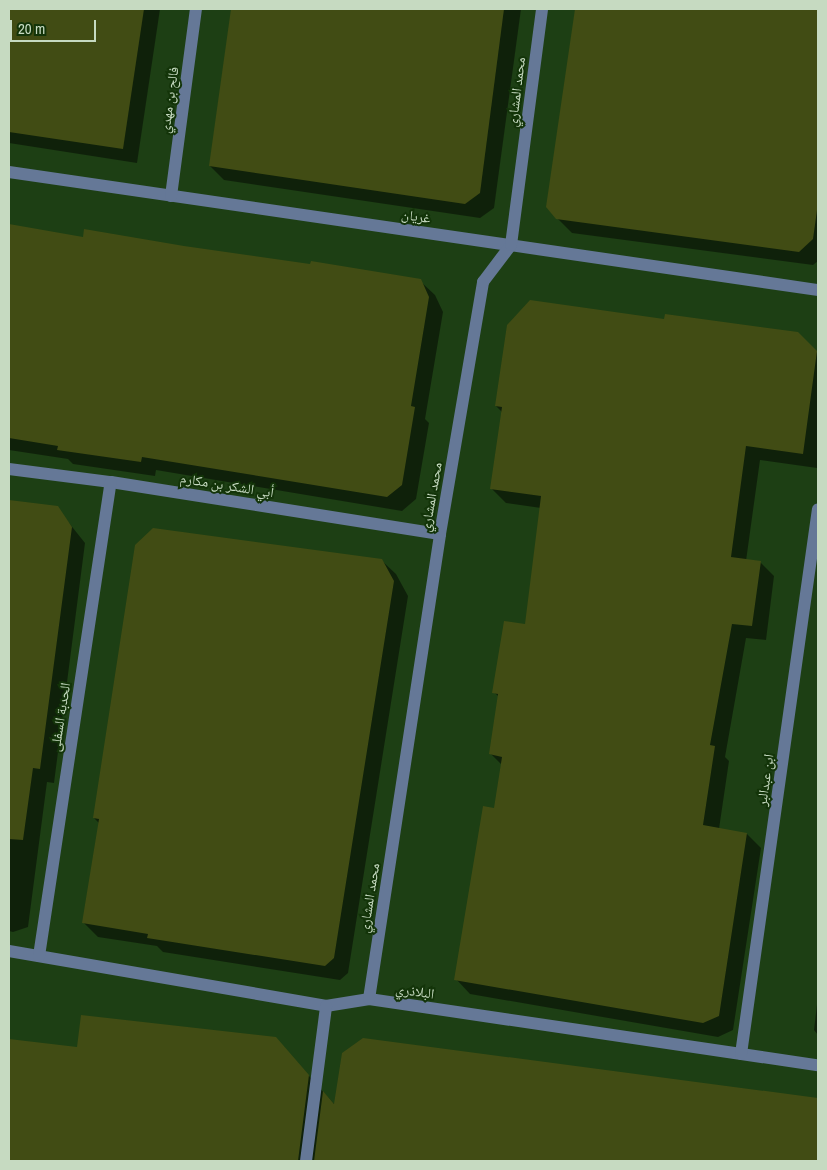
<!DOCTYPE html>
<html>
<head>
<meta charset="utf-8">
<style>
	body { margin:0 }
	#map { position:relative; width:827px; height:1170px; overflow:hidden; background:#1d3f14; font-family:"Archivo Narrow","Noto Naskh Arabic",sans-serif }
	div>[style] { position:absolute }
	.shadow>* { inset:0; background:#0007 }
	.building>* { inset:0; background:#414c14 }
	.minor>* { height:12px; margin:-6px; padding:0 6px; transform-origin:6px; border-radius:6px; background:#657897 }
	span { translate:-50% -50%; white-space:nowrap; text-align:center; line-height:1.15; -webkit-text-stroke:4px #133409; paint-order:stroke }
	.street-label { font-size:14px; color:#c6dac1 }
	.frame { position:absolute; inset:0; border:10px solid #c6dac1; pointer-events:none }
	.scale { position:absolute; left:10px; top:20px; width:86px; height:22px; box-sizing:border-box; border:2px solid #c6dac1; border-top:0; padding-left:6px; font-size:15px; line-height:18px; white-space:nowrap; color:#c6dac1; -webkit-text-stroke:4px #133409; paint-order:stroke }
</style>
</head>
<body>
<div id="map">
	<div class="shadow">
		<i style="clip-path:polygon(10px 9px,160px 9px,137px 163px,9px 143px)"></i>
		<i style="clip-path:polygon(234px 9px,521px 9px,494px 208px,480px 218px,224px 180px,210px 166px)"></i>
		<i style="clip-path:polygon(576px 9px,818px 9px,818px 261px,813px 265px,572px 233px,557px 218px,548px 207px)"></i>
		<i style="clip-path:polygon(9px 226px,84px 239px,183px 248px,420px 281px,435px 295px,443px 312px,425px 419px,429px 423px,416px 499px,402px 511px,156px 470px,155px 476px,73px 464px,68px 459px,9px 450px)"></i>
		<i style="clip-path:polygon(665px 320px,797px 333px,818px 354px,817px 468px,760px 460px,746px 561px,760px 562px,774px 576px,766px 640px,746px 638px,725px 757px,729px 761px,719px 829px,747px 834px,761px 848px,733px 1030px,718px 1037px,470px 994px,456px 979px,495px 809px,502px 765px,491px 754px,499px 697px,494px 692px,526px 626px,541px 508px,506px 503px,492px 489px,502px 412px,496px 406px)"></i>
		<i style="clip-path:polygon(9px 502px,57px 508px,85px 543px,54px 783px,47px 782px,28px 927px,13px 932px,9px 931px)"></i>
		<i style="clip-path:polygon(381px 560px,396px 574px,408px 596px,348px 973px,340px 980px,163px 952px,157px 946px,98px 937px,84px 923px,99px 823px,94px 818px)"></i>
		<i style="clip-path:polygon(818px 996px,818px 1035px,814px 1030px)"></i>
		<i style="clip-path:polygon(275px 1038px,335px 1105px,363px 1039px,818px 1099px,818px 1161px,9px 1161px,9px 1040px,78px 1048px)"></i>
	</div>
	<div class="building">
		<i style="clip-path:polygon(9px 9px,144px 9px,123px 149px,9px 132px)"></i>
		<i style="clip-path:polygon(231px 9px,504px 9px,480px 193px,465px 204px,209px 166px)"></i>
		<i style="clip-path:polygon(575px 9px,818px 9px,818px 203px,813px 239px,799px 252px,556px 219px,546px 207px)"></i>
		<i style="clip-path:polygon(9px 224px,83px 237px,84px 229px,184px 246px,310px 264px,311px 261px,421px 279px,429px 297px,411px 406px,415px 407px,402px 485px,387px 497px,142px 457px,141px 462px,57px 450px,58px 446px,9px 438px)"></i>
		<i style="clip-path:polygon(530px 300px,664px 319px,665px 314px,798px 332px,817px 351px,803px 454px,746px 446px,731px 557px,761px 561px,752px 626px,732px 624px,710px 745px,715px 746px,703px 825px,747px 833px,719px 1016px,703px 1023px,454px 980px,483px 806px,494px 808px,502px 757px,489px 754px,498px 694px,492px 693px,504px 621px,525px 624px,541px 496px,490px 489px,502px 407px,495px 406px,507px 325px)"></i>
		<i style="clip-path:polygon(9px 500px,58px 506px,72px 527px,40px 769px,33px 768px,23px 840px,9px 839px)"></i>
		<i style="clip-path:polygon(153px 528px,382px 559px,394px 581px,334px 958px,325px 966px,147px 938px,148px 934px,82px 923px,99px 819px,93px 818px,135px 545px)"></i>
		<i style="clip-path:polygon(81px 1015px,276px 1037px,309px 1075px,298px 1161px,9px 1161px,9px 1039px,77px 1047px)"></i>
		<i style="clip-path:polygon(363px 1038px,818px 1098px,818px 1161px,314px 1161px,323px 1091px,334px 1104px,342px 1053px)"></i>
	</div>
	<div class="minor">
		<i style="left:9px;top:172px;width:818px;rotate:8.3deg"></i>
		<i style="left:171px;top:196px;width:189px;rotate:-82.4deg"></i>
		<i style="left:9px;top:469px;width:103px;rotate:7.3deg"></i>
		<i style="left:111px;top:482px;width:333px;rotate:9deg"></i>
		<i style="left:9px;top:951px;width:322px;rotate:9.8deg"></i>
		<i style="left:326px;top:1006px;width:44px;rotate:-9.2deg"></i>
		<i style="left:369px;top:999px;width:454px;rotate:8.4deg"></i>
		<i style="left:39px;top:956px;width:479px;rotate:-81.4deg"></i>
		<i style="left:369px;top:999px;width:470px;rotate:-81.3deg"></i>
		<i style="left:440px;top:534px;width:256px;rotate:-80.3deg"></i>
		<i style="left:483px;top:282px;width:46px;rotate:-52.9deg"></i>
		<i style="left:511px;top:245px;width:238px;rotate:-82.5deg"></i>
		<i style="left:741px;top:1054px;width:550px;rotate:-81.96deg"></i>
		<i style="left:306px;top:1161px;width:156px;rotate:-82.6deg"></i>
	</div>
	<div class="street-label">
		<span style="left:516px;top:92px;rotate:-83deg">محمد المشاري</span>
		<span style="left:169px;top:100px;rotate:-82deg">فالح بن مهدي</span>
		<span style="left:416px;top:216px;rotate:8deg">غريان</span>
		<span style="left:227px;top:485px;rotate:9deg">أبي الشكر بن مكارم</span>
		<span style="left:431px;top:497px;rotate:-80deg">محمد المشاري</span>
		<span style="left:60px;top:717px;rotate:-81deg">الحدبة السفلى</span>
		<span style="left:765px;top:780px;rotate:-82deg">ابن عبدالبر</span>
		<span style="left:369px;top:898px;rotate:-81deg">محمد المشاري</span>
		<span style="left:415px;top:991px;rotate:8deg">البلاذري</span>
	</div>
	<div class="frame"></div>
	<div class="scale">20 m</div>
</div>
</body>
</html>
